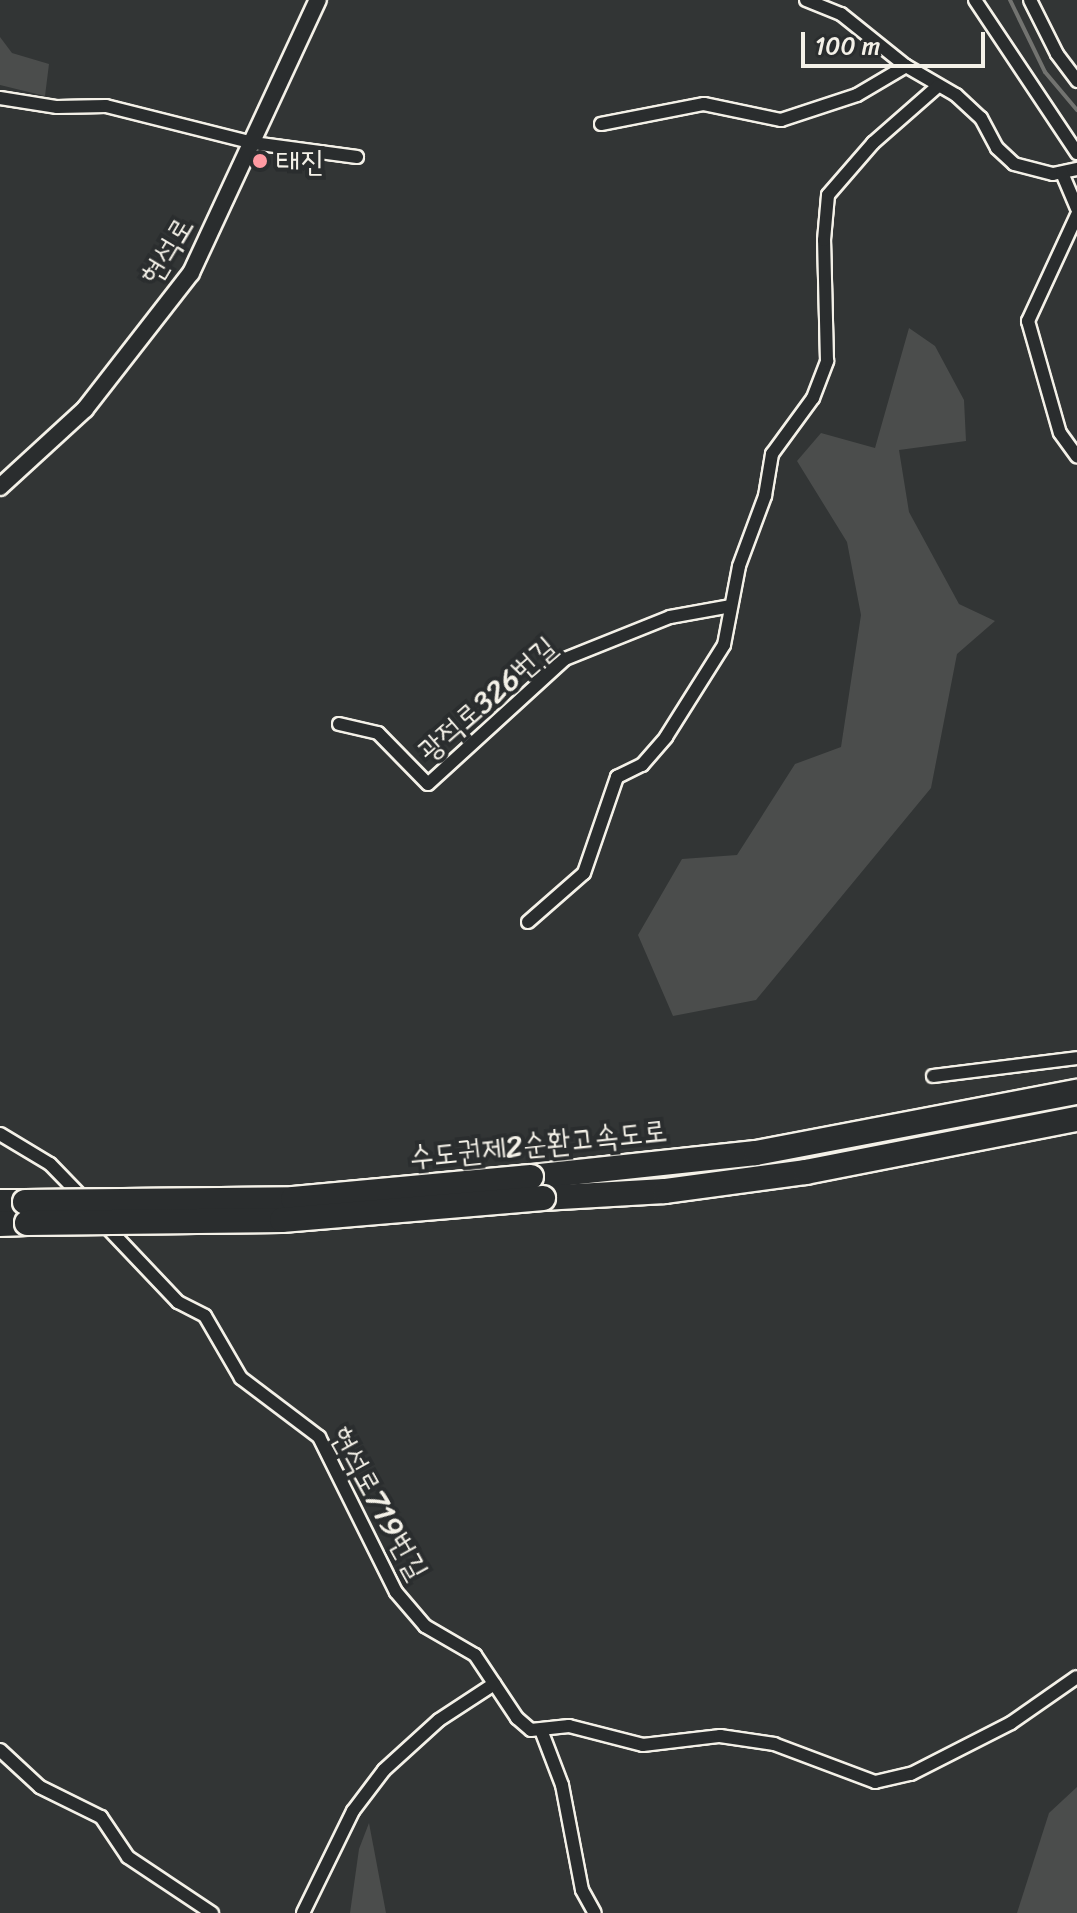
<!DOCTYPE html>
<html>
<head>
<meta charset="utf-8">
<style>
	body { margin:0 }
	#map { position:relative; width:1077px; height:1913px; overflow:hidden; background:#323535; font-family:Sriracha,"Poor Story",sans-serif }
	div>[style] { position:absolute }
	.green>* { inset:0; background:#4b4d4c }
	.stream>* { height:4px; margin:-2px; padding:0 2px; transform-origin:2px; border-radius:2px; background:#727370 }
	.roads { filter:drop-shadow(2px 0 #f4f1e8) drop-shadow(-2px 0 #f4f1e8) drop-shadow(0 2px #f4f1e8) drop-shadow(0 -2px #f4f1e8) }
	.minor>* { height:12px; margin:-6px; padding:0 6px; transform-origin:6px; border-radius:6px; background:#2a2d2e }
	.tertiary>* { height:16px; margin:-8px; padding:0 8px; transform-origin:8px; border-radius:8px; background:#2a2d2e }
	.motorway>* { height:24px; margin:-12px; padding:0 12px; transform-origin:12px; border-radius:12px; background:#2a2d2e }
	.bridges { filter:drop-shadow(2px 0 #f4f1e8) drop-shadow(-2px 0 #f4f1e8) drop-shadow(0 2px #f4f1e8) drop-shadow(0 -2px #f4f1e8) }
	.motorway-bridge>* { height:24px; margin:-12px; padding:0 12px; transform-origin:12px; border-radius:12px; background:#2a2d2e }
	.dots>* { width:22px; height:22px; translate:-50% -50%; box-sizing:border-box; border:4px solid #2a2d2e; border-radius:50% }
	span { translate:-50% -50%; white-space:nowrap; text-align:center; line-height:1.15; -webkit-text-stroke:8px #2a2d2e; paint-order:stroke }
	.poi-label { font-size:30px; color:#f4f1e8 }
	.left { translate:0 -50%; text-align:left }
	.street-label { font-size:30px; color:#f4f1e8 }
	.scale { position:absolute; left:801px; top:32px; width:184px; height:36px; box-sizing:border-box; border:4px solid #f4f1e8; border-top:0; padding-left:10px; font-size:24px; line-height:28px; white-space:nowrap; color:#f4f1e8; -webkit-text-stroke:6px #2a2d2e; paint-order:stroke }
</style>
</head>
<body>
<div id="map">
	<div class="green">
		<i style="clip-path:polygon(0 37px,12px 53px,49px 64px,45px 96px,0 85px)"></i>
		<i style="clip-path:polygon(909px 328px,935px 346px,964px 400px,966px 441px,899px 450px,909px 512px,959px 604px,995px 621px,957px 654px,931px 788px,756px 1000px,673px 1016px,638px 935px,682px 859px,737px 855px,795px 764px,841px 747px,861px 615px,847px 542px,797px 461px,821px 433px,875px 448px)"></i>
		<i style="clip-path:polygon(1077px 1787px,1077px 1913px,1017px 1913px,1049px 1813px)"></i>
		<i style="clip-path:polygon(369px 1823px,386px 1913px,350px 1913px,359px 1849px)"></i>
	</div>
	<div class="stream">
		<i style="left:1010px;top:0;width:80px;rotate:64.1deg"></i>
		<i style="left:1045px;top:72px;width:50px;rotate:49.9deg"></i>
	</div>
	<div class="roads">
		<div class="minor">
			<i style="left:806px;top:0;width:38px;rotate:22deg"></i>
			<i style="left:841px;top:14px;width:83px;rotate:38.7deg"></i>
			<i style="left:975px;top:0;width:184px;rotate:56.3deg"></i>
			<i style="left:1030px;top:0;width:60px;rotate:63.4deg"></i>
			<i style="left:1057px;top:54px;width:34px;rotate:53deg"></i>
			<i style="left:0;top:98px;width:58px;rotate:9deg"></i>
			<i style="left:57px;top:107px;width:49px;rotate:-1.2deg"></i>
			<i style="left:106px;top:106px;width:152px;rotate:14.1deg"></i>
			<i style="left:253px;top:143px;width:105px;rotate:7.7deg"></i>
			<i style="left:601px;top:124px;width:105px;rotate:-11deg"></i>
			<i style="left:704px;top:104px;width:79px;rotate:11.7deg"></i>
			<i style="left:781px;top:120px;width:80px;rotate:-18.2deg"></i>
			<i style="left:857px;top:95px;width:57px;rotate:-30.6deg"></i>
			<i style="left:906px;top:66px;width:58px;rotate:30.1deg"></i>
			<i style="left:956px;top:95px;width:34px;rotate:43deg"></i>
			<i style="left:981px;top:118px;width:34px;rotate:62deg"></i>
			<i style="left:997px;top:148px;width:23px;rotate:43deg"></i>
			<i style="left:1014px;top:164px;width:40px;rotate:14.4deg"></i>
			<i style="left:1053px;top:174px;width:25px;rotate:-12deg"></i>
			<i style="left:1062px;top:173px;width:39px;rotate:67deg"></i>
			<i style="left:1077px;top:215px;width:117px;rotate:114.8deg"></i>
			<i style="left:1028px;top:321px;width:116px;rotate:74.1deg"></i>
			<i style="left:1060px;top:433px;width:29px;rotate:54deg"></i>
			<i style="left:339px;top:724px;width:40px;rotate:13deg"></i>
			<i style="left:378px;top:733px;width:71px;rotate:45.6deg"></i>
			<i style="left:428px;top:784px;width:185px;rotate:-42.4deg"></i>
			<i style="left:565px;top:659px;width:113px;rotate:-21.8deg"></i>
			<i style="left:670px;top:617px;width:62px;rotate:-10.2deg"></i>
			<i style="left:528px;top:922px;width:74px;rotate:-41.2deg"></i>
			<i style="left:584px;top:873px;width:102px;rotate:-71deg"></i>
			<i style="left:617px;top:777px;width:28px;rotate:-26deg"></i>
			<i style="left:642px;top:765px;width:37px;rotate:-49deg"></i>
			<i style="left:666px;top:737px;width:109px;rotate:-57.8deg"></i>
			<i style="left:724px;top:645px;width:80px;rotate:-79.2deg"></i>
			<i style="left:739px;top:566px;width:75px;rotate:-69.6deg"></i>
			<i style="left:765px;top:496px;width:43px;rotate:-80.5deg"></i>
			<i style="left:772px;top:454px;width:69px;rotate:-53.8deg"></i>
			<i style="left:813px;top:398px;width:40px;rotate:-69deg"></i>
			<i style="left:827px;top:361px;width:121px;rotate:-91.4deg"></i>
			<i style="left:824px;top:240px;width:45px;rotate:-84.9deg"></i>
			<i style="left:828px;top:195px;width:69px;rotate:-49.1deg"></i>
			<i style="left:873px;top:143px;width:86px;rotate:-41.2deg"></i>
			<i style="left:933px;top:1076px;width:145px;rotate:-7.1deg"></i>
			<i style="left:0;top:1134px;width:58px;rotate:31deg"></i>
			<i style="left:50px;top:1164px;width:50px;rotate:45.8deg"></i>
			<i style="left:104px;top:1224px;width:108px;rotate:46.5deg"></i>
			<i style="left:178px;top:1302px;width:30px;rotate:27deg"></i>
			<i style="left:205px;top:1316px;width:72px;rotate:59.9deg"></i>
			<i style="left:241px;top:1378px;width:98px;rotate:37.1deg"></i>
			<i style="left:319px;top:1437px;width:173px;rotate:63.6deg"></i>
			<i style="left:396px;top:1592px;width:45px;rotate:49.5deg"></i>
			<i style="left:425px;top:1626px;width:58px;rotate:30.1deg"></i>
			<i style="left:475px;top:1655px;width:76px;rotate:56.3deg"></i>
			<i style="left:517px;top:1718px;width:18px;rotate:41deg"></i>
			<i style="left:531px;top:1730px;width:38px;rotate:-6deg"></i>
			<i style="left:569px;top:1726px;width:76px;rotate:14.4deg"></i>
			<i style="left:643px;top:1745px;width:78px;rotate:-6.7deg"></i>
			<i style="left:720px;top:1736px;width:55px;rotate:8.4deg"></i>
			<i style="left:774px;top:1744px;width:108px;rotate:20.6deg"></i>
			<i style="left:875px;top:1782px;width:37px;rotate:-13deg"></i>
			<i style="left:911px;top:1774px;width:112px;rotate:-27deg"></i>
			<i style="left:1011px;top:1723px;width:80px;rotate:-34.9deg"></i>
			<i style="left:541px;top:1730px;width:59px;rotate:69.1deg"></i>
			<i style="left:562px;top:1785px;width:107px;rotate:79.2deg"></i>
			<i style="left:582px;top:1890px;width:26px;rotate:61deg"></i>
			<i style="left:0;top:1750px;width:54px;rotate:42.8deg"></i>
			<i style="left:40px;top:1787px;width:68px;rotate:26.2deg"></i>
			<i style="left:101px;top:1817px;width:48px;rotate:56deg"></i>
			<i style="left:128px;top:1857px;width:101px;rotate:33.7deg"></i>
			<i style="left:303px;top:1913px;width:114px;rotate:-63.9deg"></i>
			<i style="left:353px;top:1811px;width:51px;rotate:-52.9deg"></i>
			<i style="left:384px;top:1770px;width:74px;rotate:-42.3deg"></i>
			<i style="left:439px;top:1720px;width:66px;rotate:-33.2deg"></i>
		</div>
		<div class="tertiary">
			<i style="left:0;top:487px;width:115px;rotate:-42.5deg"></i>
			<i style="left:85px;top:409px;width:172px;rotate:-52.1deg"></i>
			<i style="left:191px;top:273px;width:301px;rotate:-65.1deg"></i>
		</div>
		<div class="motorway">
			<i style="left:531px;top:1177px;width:226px;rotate:-6.1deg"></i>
			<i style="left:756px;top:1153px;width:327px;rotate:-10.8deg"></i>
			<i style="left:543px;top:1198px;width:122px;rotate:-3.3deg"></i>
			<i style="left:665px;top:1191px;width:142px;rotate:-7.7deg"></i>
			<i style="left:806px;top:1172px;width:276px;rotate:-11.1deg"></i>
			<i style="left:0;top:1202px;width:25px"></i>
			<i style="left:0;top:1224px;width:27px;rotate:-2deg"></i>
		</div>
	</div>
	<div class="bridges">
		<div class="motorway-bridge">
			<i style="left:25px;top:1202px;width:268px;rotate:-0.6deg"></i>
			<i style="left:293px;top:1199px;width:239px;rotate:-5.3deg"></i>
			<i style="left:27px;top:1223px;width:255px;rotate:-0.7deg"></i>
			<i style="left:282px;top:1220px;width:262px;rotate:-4.8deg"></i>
		</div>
	</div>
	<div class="dots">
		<i style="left:260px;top:161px;background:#ff9aa2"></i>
	</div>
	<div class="poi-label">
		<span class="left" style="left:276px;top:161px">태진</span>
	</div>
	<div class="street-label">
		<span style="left:167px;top:251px;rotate:-59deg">현석로</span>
		<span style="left:487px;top:699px;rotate:-41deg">광적로326번길</span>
		<span style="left:538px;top:1144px;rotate:-6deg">수도권제2순환고속도로</span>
		<span style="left:379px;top:1503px;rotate:61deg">현석로719번길</span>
	</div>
	<div class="scale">100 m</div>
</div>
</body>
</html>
